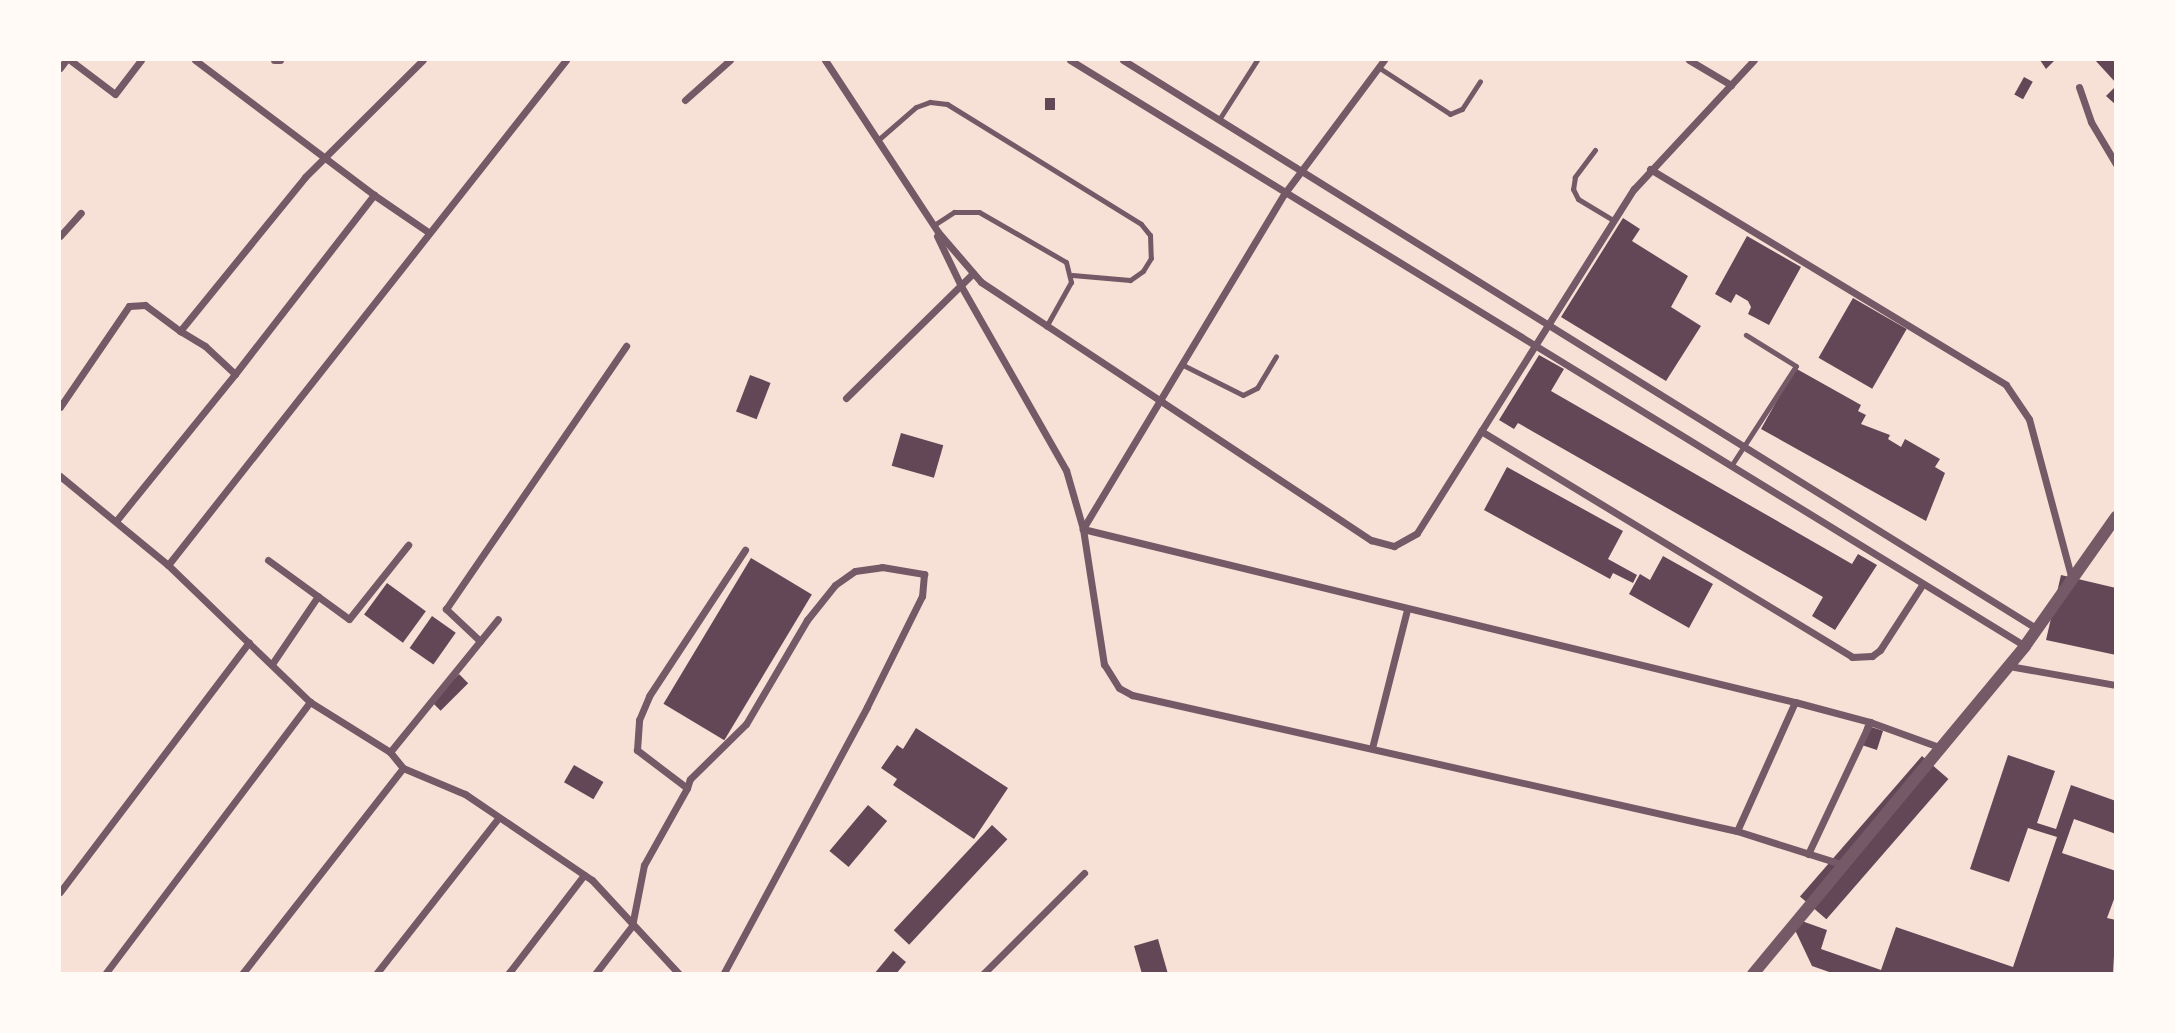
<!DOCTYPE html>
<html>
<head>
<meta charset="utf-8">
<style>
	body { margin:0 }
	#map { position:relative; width:2175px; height:1033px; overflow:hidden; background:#f7e1d7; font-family:"PT Serif",serif }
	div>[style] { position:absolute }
	.building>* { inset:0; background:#644757; transform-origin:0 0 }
	.service>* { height:5px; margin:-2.5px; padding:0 2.5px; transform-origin:2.5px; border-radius:2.5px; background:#755966 }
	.minor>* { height:7px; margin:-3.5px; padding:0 3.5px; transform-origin:3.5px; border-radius:3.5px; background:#755966 }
	.tertiary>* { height:12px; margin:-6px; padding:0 6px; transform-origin:6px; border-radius:6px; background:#755966 }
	span { translate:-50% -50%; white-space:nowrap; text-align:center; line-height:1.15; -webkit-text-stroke:7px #fffaf5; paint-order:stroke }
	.frame { position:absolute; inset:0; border:61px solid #fffaf5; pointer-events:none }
</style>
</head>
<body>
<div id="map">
	<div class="building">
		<i style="clip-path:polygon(2040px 60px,2055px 60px,2046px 69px)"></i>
		<i style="clip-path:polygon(2095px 60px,2116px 60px,2116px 83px)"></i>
		<i style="left:2024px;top:77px;width:10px;height:20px;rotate:29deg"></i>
		<i style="clip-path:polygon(2116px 86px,2116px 105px,2106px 96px)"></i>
		<i style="left:1045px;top:98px;width:10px;height:12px"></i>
		<i style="clip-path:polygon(1623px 218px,1640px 229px,1632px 241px,1688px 276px,1671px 307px,1701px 326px,1666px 381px,1561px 317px)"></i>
		<i style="clip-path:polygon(1747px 236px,1801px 267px,1769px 325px,1748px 314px,1751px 307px,1748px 301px,1736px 294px,1731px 303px,1715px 294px)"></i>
		<i style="left:1853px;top:298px;width:62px;height:69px;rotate:30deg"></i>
		<i style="clip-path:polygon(1539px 355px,1564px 369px,1551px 391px,1852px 564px,1858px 554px,1877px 565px,1835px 630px,1812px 616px,1823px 597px,1518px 423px,1514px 429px,1499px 420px)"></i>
		<i style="clip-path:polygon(1795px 368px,1861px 405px,1858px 411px,1866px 415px,1861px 424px,1890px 435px,1888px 439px,1901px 447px,1905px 439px,1940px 459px,1935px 467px,1945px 473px,1926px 521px,1761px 429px)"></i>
		<i style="left:750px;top:375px;width:22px;height:39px;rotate:21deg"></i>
		<i style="left:901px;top:433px;width:44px;height:34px;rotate:16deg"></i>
		<i style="clip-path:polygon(1507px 467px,1623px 531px,1608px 559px,1637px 575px,1633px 583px,1613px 573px,1610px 579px,1484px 510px)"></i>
		<i style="clip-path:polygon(1663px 556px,1713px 584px,1689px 628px,1629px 594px,1640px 574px,1650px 580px)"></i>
		<i style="left:751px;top:558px;width:71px;height:170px;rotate:31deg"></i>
		<i style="clip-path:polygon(2061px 575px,2116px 588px,2116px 655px,2046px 640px)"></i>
		<i style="left:387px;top:583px;width:48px;height:39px;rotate:36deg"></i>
		<i style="left:432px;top:616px;width:29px;height:39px;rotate:35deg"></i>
		<i style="left:459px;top:674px;width:13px;height:39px;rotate:45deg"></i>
		<i style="left:1865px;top:725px;width:19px;height:20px;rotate:18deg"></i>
		<i style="clip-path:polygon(916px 728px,1008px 788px,974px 839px,893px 785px,897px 779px,881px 768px,897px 745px,903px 749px)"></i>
		<i style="clip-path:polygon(2008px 755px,2055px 771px,2037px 823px,2056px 829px,2071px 785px,2116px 801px,2116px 834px,2074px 819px,2062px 853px,2116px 871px,2116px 894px,2107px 918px,2116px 920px,2113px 974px,1835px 974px,1812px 966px,1795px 930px,1799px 920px,1827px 930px,1821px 949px,1881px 970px,1896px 927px,2013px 967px,2057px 837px,2028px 828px,2009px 882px,1970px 869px)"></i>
		<i style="left:1922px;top:756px;width:35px;height:186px;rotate:41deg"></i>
		<i style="left:574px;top:765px;width:34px;height:20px;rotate:30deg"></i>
		<i style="left:868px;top:805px;width:25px;height:60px;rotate:40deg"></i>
		<i style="left:992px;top:825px;width:21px;height:144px;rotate:43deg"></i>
		<i style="clip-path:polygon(1158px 939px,1168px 974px,1142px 974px,1134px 946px)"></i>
		<i style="clip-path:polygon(893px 951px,906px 962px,896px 974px,874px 974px)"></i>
	</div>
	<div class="service">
		<i style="left:1378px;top:67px;width:86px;rotate:33.1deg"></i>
		<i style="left:1450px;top:114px;width:13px;rotate:-23deg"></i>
		<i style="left:1462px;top:109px;width:33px;rotate:-57deg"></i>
		<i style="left:1220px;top:118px;width:69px;rotate:-57.5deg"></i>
		<i style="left:878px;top:140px;width:50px;rotate:-41deg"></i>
		<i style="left:916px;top:107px;width:15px;rotate:-20deg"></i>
		<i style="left:930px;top:102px;width:17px;rotate:7deg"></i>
		<i style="left:947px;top:104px;width:228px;rotate:31.7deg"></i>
		<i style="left:1141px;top:224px;width:14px;rotate:51deg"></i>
		<i style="left:1150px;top:235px;width:23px;rotate:88deg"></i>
		<i style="left:1151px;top:258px;width:15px;rotate:122deg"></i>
		<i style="left:1143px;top:271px;width:16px;rotate:145deg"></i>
		<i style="left:1130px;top:280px;width:58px;rotate:-175.1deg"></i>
		<i style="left:1595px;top:150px;width:34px;rotate:127deg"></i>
		<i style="left:1575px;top:177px;width:12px;rotate:99deg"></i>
		<i style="left:1573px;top:189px;width:11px;rotate:63deg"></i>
		<i style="left:1578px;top:199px;width:41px;rotate:31deg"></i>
		<i style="left:934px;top:225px;width:24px;rotate:-33deg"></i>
		<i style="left:954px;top:212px;width:25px"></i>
		<i style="left:979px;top:212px;width:100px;rotate:29.9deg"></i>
		<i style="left:1066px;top:262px;width:21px;rotate:76deg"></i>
		<i style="left:1071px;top:282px;width:51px;rotate:119.1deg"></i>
		<i style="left:1183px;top:365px;width:67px;rotate:26.6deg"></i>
		<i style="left:1243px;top:395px;width:16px;rotate:-27deg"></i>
		<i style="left:1257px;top:388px;width:37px;rotate:-59deg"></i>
		<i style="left:1731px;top:466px;width:119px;rotate:-57deg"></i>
		<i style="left:1796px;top:366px;width:59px;rotate:-148.2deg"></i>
	</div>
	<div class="minor">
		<i style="left:70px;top:60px;width:56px;rotate:37.1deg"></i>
		<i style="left:115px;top:94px;width:43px;rotate:-52.6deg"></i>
		<i style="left:195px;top:60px;width:224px;rotate:37deg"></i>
		<i style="left:274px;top:60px;width:6px"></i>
		<i style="left:825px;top:60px;width:206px;rotate:56.7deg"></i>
		<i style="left:938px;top:232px;width:66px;rotate:49.3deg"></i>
		<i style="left:981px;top:282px;width:468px;rotate:33.5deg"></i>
		<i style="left:1371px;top:540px;width:24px;rotate:15deg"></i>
		<i style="left:1394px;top:546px;width:26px;rotate:-29deg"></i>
		<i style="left:1417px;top:533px;width:407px;rotate:-57.8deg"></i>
		<i style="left:1634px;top:189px;width:176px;rotate:-47.1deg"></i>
		<i style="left:1070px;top:60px;width:1120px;rotate:31.53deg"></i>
		<i style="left:1123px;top:60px;width:1077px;rotate:31.9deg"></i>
		<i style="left:1384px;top:60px;width:167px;rotate:126.7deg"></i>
		<i style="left:1284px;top:194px;width:391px;rotate:121deg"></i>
		<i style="left:1083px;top:529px;width:733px;rotate:13.66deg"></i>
		<i style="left:1795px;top:702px;width:78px;rotate:14.9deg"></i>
		<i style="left:1870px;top:722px;width:77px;rotate:19.9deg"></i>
		<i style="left:1689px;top:60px;width:49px;rotate:30.8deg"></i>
		<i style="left:60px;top:68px;width:10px;rotate:-53deg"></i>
		<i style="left:2079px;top:87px;width:37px;rotate:71deg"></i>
		<i style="left:2091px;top:122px;width:49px;rotate:59.2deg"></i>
		<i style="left:685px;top:100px;width:60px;rotate:-41.6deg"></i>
		<i style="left:1650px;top:169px;width:416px;rotate:31.2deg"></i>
		<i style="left:2006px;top:385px;width:41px;rotate:55.9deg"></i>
		<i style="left:2029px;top:419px;width:166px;rotate:75deg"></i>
		<i style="left:60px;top:236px;width:31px;rotate:-48deg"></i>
		<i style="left:937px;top:236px;width:55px;rotate:64.4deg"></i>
		<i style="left:961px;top:286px;width:212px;rotate:60.3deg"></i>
		<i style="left:1066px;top:470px;width:61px;rotate:73.9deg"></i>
		<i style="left:1083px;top:529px;width:137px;rotate:81.2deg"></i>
		<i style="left:1104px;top:664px;width:28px;rotate:58deg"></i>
		<i style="left:1119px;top:688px;width:15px;rotate:28deg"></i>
		<i style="left:1132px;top:695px;width:620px;rotate:12.67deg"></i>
		<i style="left:1737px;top:831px;width:109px;rotate:17.6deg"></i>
		<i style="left:235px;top:374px;width:227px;rotate:-52.2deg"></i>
		<i style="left:374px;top:195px;width:65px;rotate:34.4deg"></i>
		<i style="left:846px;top:398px;width:178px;rotate:-44.5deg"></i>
		<i style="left:60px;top:407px;width:122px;rotate:-55.7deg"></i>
		<i style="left:129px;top:306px;width:16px;rotate:-4deg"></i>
		<i style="left:145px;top:305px;width:44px;rotate:36.6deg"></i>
		<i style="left:1481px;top:431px;width:434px;rotate:31.3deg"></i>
		<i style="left:1852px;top:657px;width:20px;rotate:-3deg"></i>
		<i style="left:1872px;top:656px;width:10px;rotate:-37deg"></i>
		<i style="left:1880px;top:650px;width:77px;rotate:-57.1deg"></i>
		<i style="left:60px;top:476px;width:140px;rotate:39.5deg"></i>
		<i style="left:168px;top:565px;width:197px;rotate:44deg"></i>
		<i style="left:310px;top:702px;width:94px;rotate:32deg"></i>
		<i style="left:390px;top:752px;width:21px;rotate:51deg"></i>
		<i style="left:403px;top:768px;width:67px;rotate:22.8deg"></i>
		<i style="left:465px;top:794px;width:153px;rotate:34.1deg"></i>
		<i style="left:592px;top:880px;width:128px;rotate:47.2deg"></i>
		<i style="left:116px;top:521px;width:189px;rotate:-51deg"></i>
		<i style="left:235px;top:374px;width:41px;rotate:-137deg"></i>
		<i style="left:205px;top:346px;width:29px;rotate:-149deg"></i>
		<i style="left:180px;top:331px;width:198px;rotate:-50.9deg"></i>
		<i style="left:305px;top:177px;width:166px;rotate:-44.8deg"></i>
		<i style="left:268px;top:560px;width:100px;rotate:36.1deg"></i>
		<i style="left:349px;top:619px;width:95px;rotate:-51.4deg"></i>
		<i style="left:168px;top:565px;width:643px;rotate:-51.76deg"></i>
		<i style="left:480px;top:641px;width:47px;rotate:-136.7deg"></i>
		<i style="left:446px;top:609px;width:319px;rotate:-55.6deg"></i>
		<i style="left:272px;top:664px;width:82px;rotate:-55.9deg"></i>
		<i style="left:2009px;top:666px;width:109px;rotate:10.1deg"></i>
		<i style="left:1372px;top:748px;width:142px;rotate:-75.8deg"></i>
		<i style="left:390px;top:752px;width:171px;rotate:-50.9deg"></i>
		<i style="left:687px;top:788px;width:9px;rotate:-72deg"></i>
		<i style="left:690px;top:779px;width:78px;rotate:-44.5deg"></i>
		<i style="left:746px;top:724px;width:121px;rotate:-59.6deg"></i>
		<i style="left:807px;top:620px;width:45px;rotate:-51.3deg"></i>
		<i style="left:835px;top:585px;width:24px;rotate:-35deg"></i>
		<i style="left:855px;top:571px;width:27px;rotate:-8deg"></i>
		<i style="left:882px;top:567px;width:43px;rotate:9.5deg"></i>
		<i style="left:924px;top:574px;width:22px;rotate:95deg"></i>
		<i style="left:922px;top:596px;width:124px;rotate:116.4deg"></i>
		<i style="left:867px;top:707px;width:303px;rotate:118.3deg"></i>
		<i style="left:1737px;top:831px;width:141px;rotate:-65.8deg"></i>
		<i style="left:1808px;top:854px;width:146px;rotate:-64.8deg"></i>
		<i style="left:60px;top:892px;width:313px;rotate:-52.9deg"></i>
		<i style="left:105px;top:974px;width:341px;rotate:-53deg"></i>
		<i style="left:242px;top:974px;width:261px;rotate:-52deg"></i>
		<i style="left:376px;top:974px;width:199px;rotate:-51.9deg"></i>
		<i style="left:508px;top:974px;width:125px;rotate:-52.5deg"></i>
		<i style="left:595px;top:974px;width:61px;rotate:-52.4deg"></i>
		<i style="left:632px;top:926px;width:62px;rotate:-78.9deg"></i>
		<i style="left:644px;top:865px;width:88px;rotate:-60.8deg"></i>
		<i style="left:687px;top:788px;width:63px;rotate:-142.8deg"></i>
		<i style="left:637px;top:750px;width:30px;rotate:-86deg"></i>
		<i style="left:639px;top:720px;width:26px;rotate:-67deg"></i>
		<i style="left:649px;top:696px;width:175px;rotate:-56.7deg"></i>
		<i style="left:983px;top:974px;width:143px;rotate:-45deg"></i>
	</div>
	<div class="tertiary">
		<i style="left:1753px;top:974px;width:426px;rotate:-50.3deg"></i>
		<i style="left:2025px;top:646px;width:158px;rotate:-54.8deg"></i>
	</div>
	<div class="frame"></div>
</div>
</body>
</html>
